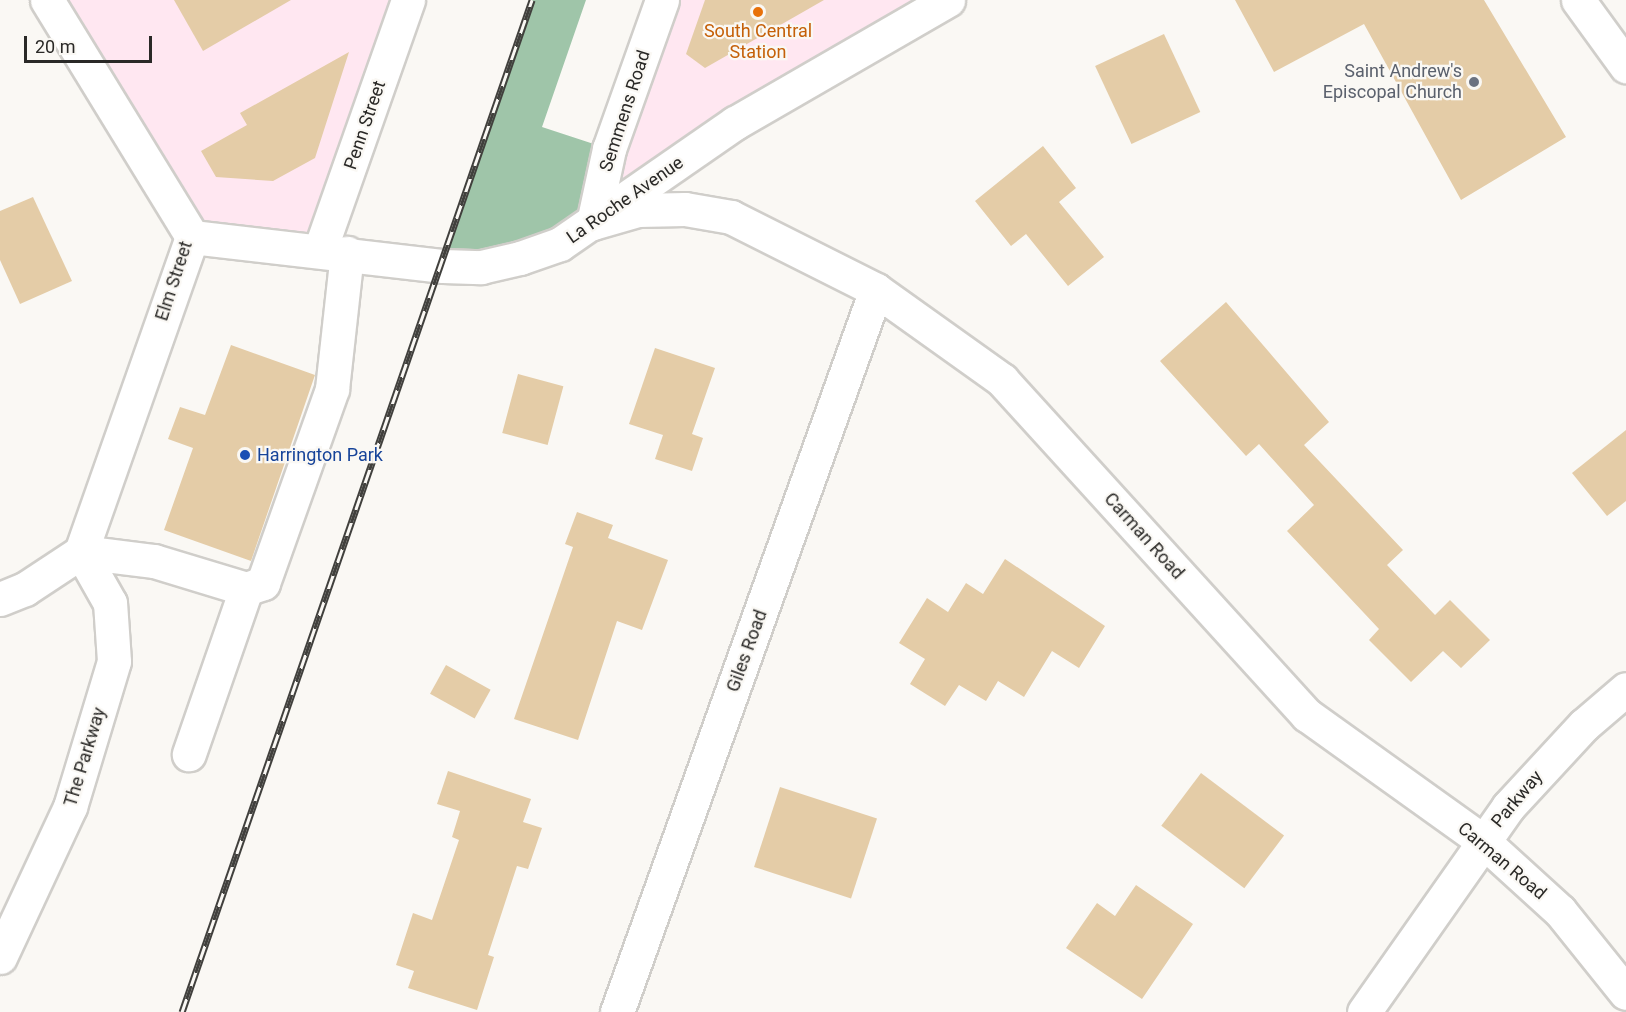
<!DOCTYPE html>
<html>
<head>
<meta charset="utf-8">
<style>
	body { margin:0 }
	#map { position:relative; width:1626px; height:1012px; overflow:hidden; background:#faf8f4; font-family:Roboto,sans-serif }
	div>[style] { position:absolute }
	.commercial>* { inset:0; background:#ffe7f1 }
	.forest>* { inset:0; background:#9fc5a9 }
	.building>* { inset:0; background:#e4cca7; transform-origin:0 0 }
	.roads { filter:drop-shadow(2px 0 #d0ceca) drop-shadow(-2px 0 #d0ceca) drop-shadow(0 2px #d0ceca) drop-shadow(0 -2px #d0ceca) }
	.minor>* { height:33px; margin:-16.5px; padding:0 16.5px; transform-origin:16.5px; border-radius:16.5px; background:#fff }
	.rail>* { height:7px; margin-top:-3.5px; transform-origin:0; background:repeating-linear-gradient(90deg,#faf8f4 0 14px,#41403d 0 28px); box-sizing:border-box; border-block:2px solid #41403d }
	.dots>* { width:16px; height:16px; translate:-50% -50%; box-sizing:border-box; border:3px solid #faf8f4; border-radius:50% }
	span { translate:-50% -50%; white-space:nowrap; text-align:center; line-height:1.15; -webkit-text-stroke:4.5px #faf8f4; paint-order:stroke }
	.food-label { font-size:18px; color:#c56008 }
	.worship-label { font-size:18px; color:#5b616d }
	.right { translate:-100% -50%; text-align:right }
	.street-label { font-size:18px; color:#2a2927 }
	.transit-label { font-size:18px; color:#164399 }
	.left { translate:0 -50%; text-align:left }
	.scale { position:absolute; left:24px; top:36px; width:128px; height:27px; box-sizing:border-box; border:3px solid #2a2927; border-top:0; padding-left:8px; font-size:18px; line-height:21px; white-space:nowrap; color:#2a2927; -webkit-text-stroke:4px #faf8f4; paint-order:stroke }
</style>
</head>
<body>
<div id="map">
	<div class="commercial">
		<i style="clip-path:polygon(47px 0,408px 0,320px 250px,192px 237px)"></i>
		<i style="clip-path:polygon(662px 0,948px 0,593px 223px)"></i>
	</div>
	<div class="forest">
		<i style="clip-path:polygon(532px 0,586px 0,542px 127px,609px 149px,593px 223px,443px 266px)"></i>
	</div>
	<div class="building">
		<i style="clip-path:polygon(174px 0,291px 0,203px 51px)"></i>
		<i style="clip-path:polygon(705px 0,824px 0,705px 68px,686px 54px)"></i>
		<i style="clip-path:polygon(1235px 0,1484px 0,1566px 137px,1461px 200px,1364px 24px,1274px 72px)"></i>
		<i style="left:1164px;top:34px;width:86px;height:76px;rotate:65deg"></i>
		<i style="clip-path:polygon(349px 52px,315px 158px,273px 181px,216px 177px,201px 151px,247px 125px,240px 113px)"></i>
		<i style="clip-path:polygon(1043px 146px,1076px 188px,1059px 202px,1104px 257px,1068px 286px,1026px 234px,1011px 246px,975px 201px)"></i>
		<i style="clip-path:polygon(33px 197px,72px 281px,20px 304px,0 260px,0 211px)"></i>
		<i style="clip-path:polygon(1226px 302px,1329px 422px,1304px 445px,1403px 550px,1387px 565px,1435px 615px,1450px 600px,1490px 640px,1461px 668px,1443px 651px,1411px 682px,1369px 640px,1379px 629px,1287px 531px,1314px 505px,1259px 444px,1246px 456px,1160px 361px)"></i>
		<i style="clip-path:polygon(231px 345px,315px 375px,251px 561px,164px 530px,193px 448px,168px 439px,180px 407px,205px 415px)"></i>
		<i style="clip-path:polygon(655px 348px,715px 368px,692px 434px,703px 438px,692px 471px,655px 459px,663px 435px,629px 424px)"></i>
		<i style="left:518px;top:374px;width:47px;height:61px;rotate:15deg"></i>
		<i style="clip-path:polygon(1626px 430px,1626px 501px,1607px 516px,1572px 473px)"></i>
		<i style="clip-path:polygon(577px 512px,613px 525px,608px 538px,668px 560px,642px 630px,617px 621px,578px 740px,514px 719px,573px 547px,565px 544px)"></i>
		<i style="clip-path:polygon(1005px 559px,1105px 626px,1079px 668px,1052px 651px,1024px 697px,998px 681px,986px 701px,959px 685px,945px 706px,910px 684px,925px 659px,899px 643px,927px 598px,948px 612px,966px 583px,983px 594px)"></i>
		<i style="left:446px;top:665px;width:51px;height:33px;rotate:29deg"></i>
		<i style="clip-path:polygon(448px 771px,531px 799px,523px 822px,542px 828px,528px 869px,517px 866px,488px 955px,494px 957px,477px 1010px,408px 988px,414px 971px,396px 965px,413px 913px,432px 920px,459px 840px,452px 837px,460px 811px,437px 804px)"></i>
		<i style="left:1201px;top:773px;width:104px;height:66px;rotate:37deg"></i>
		<i style="left:780px;top:787px;width:102px;height:84px;rotate:18deg"></i>
		<i style="clip-path:polygon(1136px 885px,1193px 924px,1142px 999px,1066px 948px,1097px 903px,1115px 916px)"></i>
	</div>
	<div class="roads">
		<div class="minor">
			<i style="left:47px;top:0;width:278px;rotate:58.5deg"></i>
			<i style="left:1578px;top:0;width:82px;rotate:54deg"></i>
			<i style="left:593px;top:223px;width:47px;rotate:-16.1deg"></i>
			<i style="left:638px;top:210px;width:47px;rotate:-1.2deg"></i>
			<i style="left:685px;top:209px;width:47px;rotate:9.9deg"></i>
			<i style="left:731px;top:217px;width:162px;rotate:26.7deg"></i>
			<i style="left:876px;top:290px;width:155px;rotate:35.5deg"></i>
			<i style="left:1002px;top:380px;width:453px;rotate:47.7deg"></i>
			<i style="left:1307px;top:715px;width:216px;rotate:35.6deg"></i>
			<i style="left:1483px;top:841px;width:104px;rotate:42.3deg"></i>
			<i style="left:1560px;top:911px;width:105px;rotate:51.2deg"></i>
			<i style="left:593px;top:223px;width:76px;rotate:-77.8deg"></i>
			<i style="left:609px;top:149px;width:158px;rotate:-70.4deg"></i>
			<i style="left:192px;top:237px;width:253px;rotate:6.6deg"></i>
			<i style="left:443px;top:266px;width:38px;rotate:2deg"></i>
			<i style="left:481px;top:267px;width:40px;rotate:-13deg"></i>
			<i style="left:520px;top:258px;width:42px;rotate:-19.3deg"></i>
			<i style="left:560px;top:244px;width:213px;rotate:-34.7deg"></i>
			<i style="left:735px;top:123px;width:246px;rotate:-30deg"></i>
			<i style="left:320px;top:250px;width:265px;rotate:-70.6deg"></i>
			<i style="left:81px;top:552px;width:74px;rotate:7deg"></i>
			<i style="left:154px;top:561px;width:96px;rotate:16.9deg"></i>
			<i style="left:246px;top:589px;width:175px;rotate:109.1deg"></i>
			<i style="left:81px;top:552px;width:334px;rotate:-70.6deg"></i>
			<i style="left:246px;top:589px;width:18px;rotate:-19deg"></i>
			<i style="left:263px;top:583px;width:206px;rotate:-70.4deg"></i>
			<i style="left:332px;top:389px;width:137px;rotate:-83.7deg"></i>
			<i style="left:0;top:599px;width:27px;rotate:-22deg"></i>
			<i style="left:25px;top:589px;width:67px;rotate:-33.5deg"></i>
			<i style="left:0;top:957px;width:166px;rotate:-65deg"></i>
			<i style="left:70px;top:807px;width:152px;rotate:-73.2deg"></i>
			<i style="left:114px;top:661px;width:58px;rotate:-93.9deg"></i>
			<i style="left:110px;top:603px;width:59px;rotate:-119.6deg"></i>
			<i style="left:617px;top:1012px;width:767px;rotate:-70.27deg"></i>
			<i style="left:1364px;top:1012px;width:251px;rotate:-54.9deg"></i>
			<i style="left:1508px;top:807px;width:112px;rotate:-47.2deg"></i>
			<i style="left:1584px;top:725px;width:55px;rotate:-40.6deg"></i>
		</div>
	</div>
	<div class="rail">
		<i style="left:182px;top:1012px;width:1071px;rotate:-70.92deg"></i>
	</div>
	<div class="dots">
		<i style="left:758px;top:12px;background:#e8710a"></i>
		<i style="left:1474px;top:82px;background:#6b7280"></i>
		<i style="left:245px;top:455px;background:#1a4fb4"></i>
	</div>
	<div class="food-label">
		<span style="left:758px;top:42px">South Central<br>Station</span>
	</div>
	<div class="worship-label">
		<span class="right" style="left:1462px;top:82px">Saint Andrew's<br>Episcopal Church</span>
	</div>
	<div class="street-label">
		<span style="left:625px;top:111px;rotate:-72deg">Semmens Road</span>
		<span style="left:365px;top:125px;rotate:-71deg">Penn Street</span>
		<span style="left:625px;top:200px;rotate:-35deg">La Roche Avenue</span>
		<span style="left:174px;top:281px;rotate:-72deg">Elm Street</span>
		<span style="left:1144px;top:536px;rotate:48deg">Carman Road</span>
		<span style="left:747px;top:651px;rotate:-70deg">Giles Road</span>
		<span style="left:85px;top:757px;rotate:-73deg">The Parkway</span>
		<span style="left:1517px;top:799px;rotate:-50deg">Parkway</span>
		<span style="left:1502px;top:861px;rotate:40deg">Carman Road</span>
	</div>
	<div class="transit-label">
		<span class="left" style="left:257px;top:455px">Harrington Park</span>
	</div>
	<div class="scale">20 m</div>
</div>
</body>
</html>
